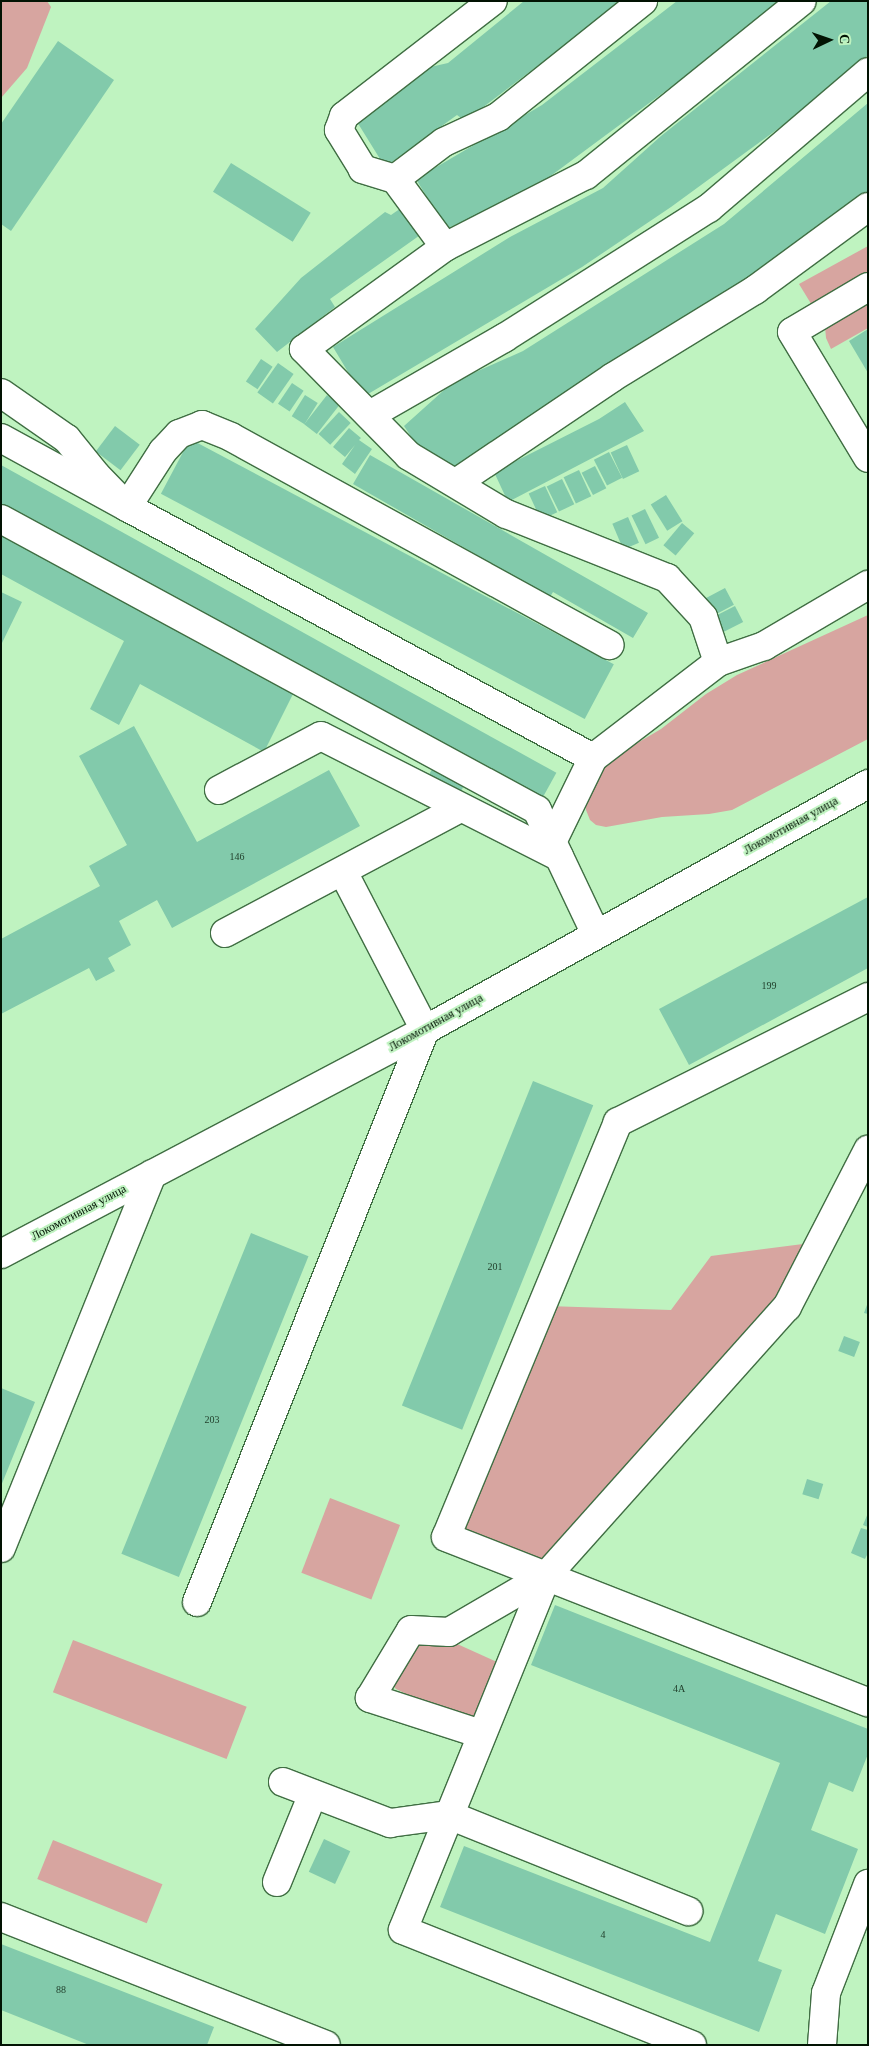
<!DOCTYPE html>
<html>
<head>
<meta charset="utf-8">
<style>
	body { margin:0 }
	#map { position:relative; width:869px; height:2046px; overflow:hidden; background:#bff3c0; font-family:"Times New Roman",serif }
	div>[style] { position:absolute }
	.green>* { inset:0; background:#d7a5a0; transform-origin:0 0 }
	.building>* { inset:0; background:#82caab; transform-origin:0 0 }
	.roads { filter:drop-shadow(1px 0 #406e43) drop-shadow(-1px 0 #406e43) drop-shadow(0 1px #406e43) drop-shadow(0 -1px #406e43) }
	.minor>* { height:28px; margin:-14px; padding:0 14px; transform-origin:14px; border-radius:14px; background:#fff }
	.major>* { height:28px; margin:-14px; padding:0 14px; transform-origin:14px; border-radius:14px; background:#fff }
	span { translate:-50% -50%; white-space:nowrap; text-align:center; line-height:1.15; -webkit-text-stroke:4px #bff3c0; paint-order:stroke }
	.number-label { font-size:10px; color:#22412d }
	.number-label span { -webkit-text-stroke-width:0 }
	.street-label { font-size:12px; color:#021303 }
	.frame { position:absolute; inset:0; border:2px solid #021303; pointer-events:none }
	.north { position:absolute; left:804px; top:15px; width:50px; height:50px; -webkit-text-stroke:4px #bff3c0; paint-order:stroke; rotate:87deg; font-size:14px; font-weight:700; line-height:20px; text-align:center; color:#021303 }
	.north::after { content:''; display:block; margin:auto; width:18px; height:22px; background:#021303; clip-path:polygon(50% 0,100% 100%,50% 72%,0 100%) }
</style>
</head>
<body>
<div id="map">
	<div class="green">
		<i style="clip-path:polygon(1px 1px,47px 1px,51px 7px,27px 68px,1px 98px)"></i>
		<i style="clip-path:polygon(868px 246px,868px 274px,813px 307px,799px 284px)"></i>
		<i style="clip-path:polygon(868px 298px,868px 328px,831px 349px,826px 338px,825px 327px)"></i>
		<i style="clip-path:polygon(868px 615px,868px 739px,732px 810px,709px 814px,662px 817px,606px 827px,596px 825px,590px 820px,586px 810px,585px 800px,607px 761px,661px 729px,706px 694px,737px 675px)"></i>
		<i style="clip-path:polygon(803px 1244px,774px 1306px,547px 1562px,455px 1531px,547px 1306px,671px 1310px,711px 1256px)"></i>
		<i style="left:330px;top:1498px;width:75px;height:80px;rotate:21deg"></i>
		<i style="left:73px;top:1640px;width:186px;height:56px;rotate:21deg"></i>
		<i style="clip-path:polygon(408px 1642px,455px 1643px,497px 1662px,477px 1717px,473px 1719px,433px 1707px,396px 1689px,391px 1683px)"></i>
		<i style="left:53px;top:1840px;width:118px;height:42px;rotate:22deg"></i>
	</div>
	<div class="building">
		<i style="clip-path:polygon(524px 1px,623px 1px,465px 121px,457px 115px,385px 167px,354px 117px,417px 70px,448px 63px)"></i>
		<i style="clip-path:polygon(677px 1px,782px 1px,729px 44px,533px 189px,446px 229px,416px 179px,542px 105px)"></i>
		<i style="clip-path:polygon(831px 1px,868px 1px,868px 55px,794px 117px,671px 207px,582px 267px,363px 397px,333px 347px,510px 237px,603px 188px,661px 136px)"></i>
		<i style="clip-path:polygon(58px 41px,114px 80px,11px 231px,1px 224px,1px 124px)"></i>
		<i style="clip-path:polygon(868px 103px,868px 191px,733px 290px,451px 468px,422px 453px,404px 426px,453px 382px,523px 351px,724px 224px)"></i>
		<i style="left:231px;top:163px;width:94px;height:34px;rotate:32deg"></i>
		<i style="clip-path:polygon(404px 206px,423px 233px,330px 299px,335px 307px,277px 352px,255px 329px,301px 278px,385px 212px,391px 215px)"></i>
		<i style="clip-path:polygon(868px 329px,868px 373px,849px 341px)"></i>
		<i style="left:261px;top:359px;width:14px;height:27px;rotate:34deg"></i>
		<i style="left:278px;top:363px;width:19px;height:36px;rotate:35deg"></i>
		<i style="left:292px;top:383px;width:14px;height:25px;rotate:34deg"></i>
		<i style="left:305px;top:395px;width:15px;height:25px;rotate:32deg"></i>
		<i style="left:327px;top:395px;width:16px;height:37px;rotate:38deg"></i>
		<i style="clip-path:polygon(625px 402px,644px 431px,508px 502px,494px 472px,599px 419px)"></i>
		<i style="left:339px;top:412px;width:16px;height:30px;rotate:43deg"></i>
		<i style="left:115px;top:426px;width:31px;height:32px;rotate:37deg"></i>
		<i style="clip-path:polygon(349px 428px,361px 438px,359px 440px,372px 449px,355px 474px,342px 464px,355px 445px,345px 457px,333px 447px)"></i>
		<i style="left:190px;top:439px;width:480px;height:62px;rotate:28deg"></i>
		<i style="left:627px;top:445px;width:29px;height:18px;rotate:65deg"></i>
		<i style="left:609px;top:452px;width:29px;height:17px;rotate:63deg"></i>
		<i style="clip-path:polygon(370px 455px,648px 613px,633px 638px,553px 592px,550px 597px,353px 484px)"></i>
		<i style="left:1px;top:465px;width:635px;height:39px;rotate:29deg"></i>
		<i style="left:595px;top:466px;width:25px;height:15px;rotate:63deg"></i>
		<i style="left:579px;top:470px;width:29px;height:17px;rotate:65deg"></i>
		<i style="left:562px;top:479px;width:28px;height:17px;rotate:64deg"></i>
		<i style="left:545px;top:486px;width:29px;height:18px;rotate:65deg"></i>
		<i style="left:666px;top:495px;width:31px;height:18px;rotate:58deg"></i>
		<i style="left:645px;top:509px;width:32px;height:15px;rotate:64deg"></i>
		<i style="left:628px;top:517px;width:28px;height:17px;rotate:67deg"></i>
		<i style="left:682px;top:523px;width:16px;height:29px;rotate:40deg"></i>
		<i style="clip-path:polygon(1px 535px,293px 694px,264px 752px,140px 684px,119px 725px,90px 709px,124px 641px,1px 574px)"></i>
		<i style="left:725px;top:588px;width:19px;height:31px;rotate:62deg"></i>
		<i style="clip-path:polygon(1px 592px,22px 602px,1px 645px)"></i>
		<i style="left:735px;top:606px;width:18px;height:31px;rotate:63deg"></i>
		<i style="clip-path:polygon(134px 726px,197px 842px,329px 770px,360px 826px,172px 928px,157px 900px,119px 921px,131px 945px,108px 958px,115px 971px,96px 981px,89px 968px,1px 1014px,1px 939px,100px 886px,89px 866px,127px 845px,79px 756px)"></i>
		<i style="left:432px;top:769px;width:36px;height:13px;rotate:27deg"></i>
		<i style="clip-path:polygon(868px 897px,868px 968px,689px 1065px,659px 1009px)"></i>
		<i style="left:533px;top:1081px;width:65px;height:350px;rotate:22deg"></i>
		<i style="left:251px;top:1233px;width:62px;height:346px;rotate:22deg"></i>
		<i style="clip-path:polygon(868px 1302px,868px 1314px,864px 1313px)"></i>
		<i style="left:844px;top:1336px;width:17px;height:16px;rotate:21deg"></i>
		<i style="clip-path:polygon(1px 1388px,35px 1402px,1px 1486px)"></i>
		<i style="left:807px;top:1479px;width:17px;height:16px;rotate:17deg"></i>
		<i style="clip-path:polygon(868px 1513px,868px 1527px,863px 1525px)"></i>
		<i style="clip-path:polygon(861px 1528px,868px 1530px,868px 1553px,865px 1559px,851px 1553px)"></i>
		<i style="clip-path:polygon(555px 1605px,868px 1729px,868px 1754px,853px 1792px,829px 1782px,811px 1830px,858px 1849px,825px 1934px,776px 1914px,758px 1961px,782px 1970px,759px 2032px,440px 1907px,464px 1846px,710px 1942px,780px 1763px,531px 1665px)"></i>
		<i style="left:324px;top:1839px;width:29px;height:36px;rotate:25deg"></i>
		<i style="clip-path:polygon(1px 1944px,214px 2027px,207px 2045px,89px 2045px,1px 2010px)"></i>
	</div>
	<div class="roads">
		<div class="minor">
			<i style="left:395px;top:179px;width:61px;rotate:-37.1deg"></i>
			<i style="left:444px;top:142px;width:60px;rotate:-24.8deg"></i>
			<i style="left:498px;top:117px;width:186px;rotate:-38.7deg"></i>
			<i style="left:445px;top:247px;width:84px;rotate:-126.3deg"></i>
			<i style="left:395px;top:179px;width:34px;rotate:-163deg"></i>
			<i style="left:363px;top:169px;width:46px;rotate:-121.6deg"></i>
			<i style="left:339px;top:130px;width:15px;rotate:-70deg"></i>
			<i style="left:344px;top:116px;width:188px;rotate:-37.7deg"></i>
			<i style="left:868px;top:287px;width:88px;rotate:149.4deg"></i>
			<i style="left:792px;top:332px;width:147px;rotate:58.9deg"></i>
			<i style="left:1px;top:393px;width:80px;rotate:34.9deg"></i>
			<i style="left:67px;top:439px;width:46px;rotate:51.1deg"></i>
			<i style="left:96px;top:475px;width:45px;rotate:45.9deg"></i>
			<i style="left:127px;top:507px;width:529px;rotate:28.31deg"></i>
			<i style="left:370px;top:415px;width:155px;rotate:-29.9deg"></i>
			<i style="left:504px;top:338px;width:243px;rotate:-32.4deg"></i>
			<i style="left:709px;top:208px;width:209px;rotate:-40.5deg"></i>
			<i style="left:1px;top:438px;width:144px;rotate:28.7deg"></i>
			<i style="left:127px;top:507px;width:67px;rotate:-57.3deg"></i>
			<i style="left:163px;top:451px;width:23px;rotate:-47deg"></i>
			<i style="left:179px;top:434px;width:25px;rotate:-21deg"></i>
			<i style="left:202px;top:425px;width:31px;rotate:22deg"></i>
			<i style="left:231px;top:437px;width:432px;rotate:28.8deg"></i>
			<i style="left:456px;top:483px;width:189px;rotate:-34deg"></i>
			<i style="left:613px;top:377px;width:167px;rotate:-31.5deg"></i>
			<i style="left:755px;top:290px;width:140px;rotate:-36.3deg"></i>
			<i style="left:1px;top:519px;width:610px;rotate:28.5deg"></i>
			<i style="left:537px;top:810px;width:137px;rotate:64.6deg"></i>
			<i style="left:718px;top:662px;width:47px;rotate:-108.4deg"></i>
			<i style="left:703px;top:617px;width:53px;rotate:-132.7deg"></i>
			<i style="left:667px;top:578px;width:173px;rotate:-158.3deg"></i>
			<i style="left:506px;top:514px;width:113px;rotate:-149.1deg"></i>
			<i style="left:409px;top:456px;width:150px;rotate:-134.5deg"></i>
			<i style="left:304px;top:349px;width:174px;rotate:-35.9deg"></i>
			<i style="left:445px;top:247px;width:158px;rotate:-27.1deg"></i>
			<i style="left:586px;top:175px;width:277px;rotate:-38.9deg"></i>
			<i style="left:219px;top:790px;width:115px;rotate:-27.9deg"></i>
			<i style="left:321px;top:736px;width:267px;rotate:26.9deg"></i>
			<i style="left:552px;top:842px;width:93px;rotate:-64deg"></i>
			<i style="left:593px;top:758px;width:158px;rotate:-37.5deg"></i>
			<i style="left:718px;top:662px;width:49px;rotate:-19.2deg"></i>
			<i style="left:764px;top:646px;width:121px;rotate:-30.4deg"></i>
			<i style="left:225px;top:933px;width:266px;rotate:-28deg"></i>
			<i style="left:868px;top:997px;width:280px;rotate:153.4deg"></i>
			<i style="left:618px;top:1122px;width:449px;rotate:112.5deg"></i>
			<i style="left:446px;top:1537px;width:453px;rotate:21.4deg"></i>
			<i style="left:1px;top:1548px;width:403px;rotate:-68deg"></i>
			<i style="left:547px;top:1575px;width:383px;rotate:112.1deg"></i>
			<i style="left:403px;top:1930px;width:311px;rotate:21.7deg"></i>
			<i style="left:197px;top:1602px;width:616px;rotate:-68.27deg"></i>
			<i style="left:425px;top:1030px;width:178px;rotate:-117.4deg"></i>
			<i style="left:481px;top:1734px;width:117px;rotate:-162deg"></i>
			<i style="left:370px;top:1698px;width:79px;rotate:-58.9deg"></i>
			<i style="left:411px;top:1630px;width:38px;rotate:3deg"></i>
			<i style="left:449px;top:1632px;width:113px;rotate:-30.2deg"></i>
			<i style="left:547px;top:1575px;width:360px;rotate:-48.2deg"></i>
			<i style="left:787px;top:1307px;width:177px;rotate:-62.7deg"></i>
			<i style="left:283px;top:1782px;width:115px;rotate:21deg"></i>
			<i style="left:390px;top:1823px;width:60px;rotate:-7.7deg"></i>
			<i style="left:449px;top:1815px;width:258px;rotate:21.9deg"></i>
			<i style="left:277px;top:1882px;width:95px;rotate:-67.8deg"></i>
			<i style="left:1px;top:1917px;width:349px;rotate:21.5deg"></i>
			<i style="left:822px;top:2045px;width:52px;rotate:-85.6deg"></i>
			<i style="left:826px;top:1993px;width:117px;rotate:-68.9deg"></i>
		</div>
		<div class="major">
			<i style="left:1px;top:1254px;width:480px;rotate:-27.8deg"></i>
			<i style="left:425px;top:1030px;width:507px;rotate:-29.04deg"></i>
		</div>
	</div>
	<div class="number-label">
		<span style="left:237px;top:857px">146</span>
		<span style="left:769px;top:986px">199</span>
		<span style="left:495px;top:1267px">201</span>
		<span style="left:212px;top:1420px">203</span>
		<span style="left:679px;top:1689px">4А</span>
		<span style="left:603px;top:1935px">4</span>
		<span style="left:61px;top:1990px">88</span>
	</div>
	<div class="street-label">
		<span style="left:791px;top:826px;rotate:-29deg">Локомотивная улица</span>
		<span style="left:436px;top:1023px;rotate:-29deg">Локомотивная улица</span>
		<span style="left:79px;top:1213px;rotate:-28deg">Локомотивная улица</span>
	</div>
	<div class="frame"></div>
	<div class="north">С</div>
</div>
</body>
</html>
